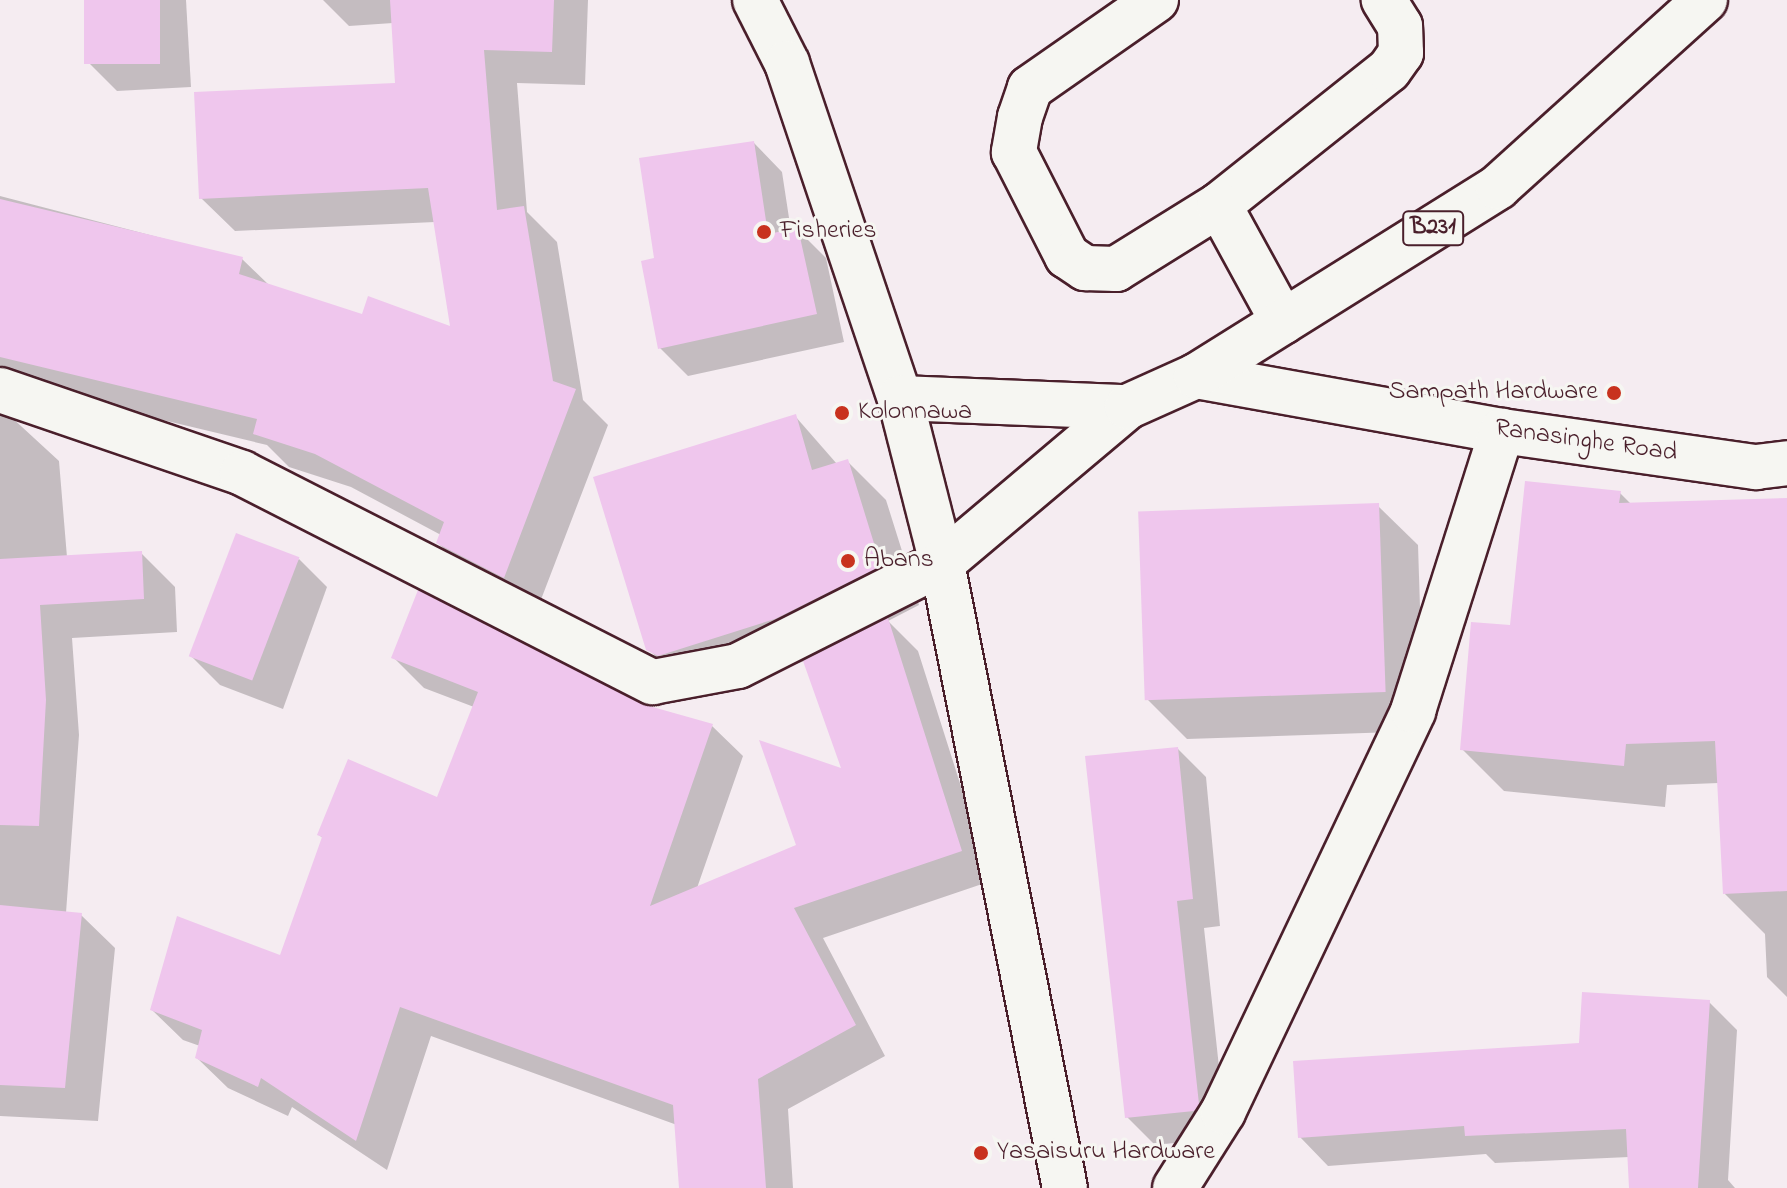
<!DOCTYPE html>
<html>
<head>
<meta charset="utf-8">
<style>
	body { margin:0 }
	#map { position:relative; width:1787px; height:1188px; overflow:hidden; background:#f5ecf1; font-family:"Indie Flower",sans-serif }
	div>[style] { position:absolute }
	.shadow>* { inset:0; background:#0003 }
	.building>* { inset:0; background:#efc6ed; transform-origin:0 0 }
	.roads { filter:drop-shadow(2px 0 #4a1f2b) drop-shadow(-2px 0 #4a1f2b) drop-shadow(0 2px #4a1f2b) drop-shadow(0 -2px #4a1f2b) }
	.minor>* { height:44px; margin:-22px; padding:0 22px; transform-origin:22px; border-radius:22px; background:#f6f6f2 }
	.major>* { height:44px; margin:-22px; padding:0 22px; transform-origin:22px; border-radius:22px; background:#f6f6f2 }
	.dots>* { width:22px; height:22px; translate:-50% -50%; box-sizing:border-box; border:4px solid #f6f6f2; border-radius:50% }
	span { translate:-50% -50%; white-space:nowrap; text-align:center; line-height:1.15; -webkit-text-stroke:6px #f6f6f2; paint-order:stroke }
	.shield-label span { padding:2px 6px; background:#f6f6f2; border:2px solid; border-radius:6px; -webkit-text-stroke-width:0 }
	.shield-label { font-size:24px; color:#4a1f2b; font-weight:700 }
	.poi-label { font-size:26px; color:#4a1f2b }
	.left { translate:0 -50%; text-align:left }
	.right { translate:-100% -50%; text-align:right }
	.street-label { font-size:26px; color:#4a1f2b }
</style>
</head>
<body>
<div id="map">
	<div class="shadow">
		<i style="clip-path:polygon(86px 0,186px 0,191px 87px,117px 91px,89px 63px)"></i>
		<i style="clip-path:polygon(323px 0,588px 0,585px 85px,517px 83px,527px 212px,557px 242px,583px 400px,608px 425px,537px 610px,472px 577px,438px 543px,441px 535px,351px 487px,289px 467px,267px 445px,54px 394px,9px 415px,59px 461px,67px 557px,141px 553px,175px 587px,177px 632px,72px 638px,79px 735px,66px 913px,81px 915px,115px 948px,98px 1121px,0 1116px,0 196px,242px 259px,270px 286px,364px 317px,453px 329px,435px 222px,235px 231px,201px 198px,397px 85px,393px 23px,349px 26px)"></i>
		<i style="clip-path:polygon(754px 143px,782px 172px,791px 231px,798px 230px,826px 258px,844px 342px,688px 376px,660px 348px,656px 260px)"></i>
		<i style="clip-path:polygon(795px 416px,837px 464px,847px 461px,886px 500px,919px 605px,888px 621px,918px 651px,991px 881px,823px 938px,885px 1056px,788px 1109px,793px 1188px,681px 1188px,677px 1125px,431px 1036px,387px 1170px,292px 1107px,288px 1116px,228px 1088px,197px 1058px,200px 1046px,183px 1040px,152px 1010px,281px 957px,324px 839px,319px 835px,438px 799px,474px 707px,424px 688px,394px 658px,641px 706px,712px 726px,743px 756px,697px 888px,798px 846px,844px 772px,805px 661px,697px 694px,648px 649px)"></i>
		<i style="clip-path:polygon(1620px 493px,1632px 505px,1787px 500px,1787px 997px,1767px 977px,1765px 934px,1725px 894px,1719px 783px,1667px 785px,1665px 807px,1504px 791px,1462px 749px,1512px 628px)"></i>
		<i style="clip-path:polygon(1378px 506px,1418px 545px,1424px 731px,1187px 739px,1148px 700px)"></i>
		<i style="clip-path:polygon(299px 559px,327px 587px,283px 709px,220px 685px,192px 657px)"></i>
		<i style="clip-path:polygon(1178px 749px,1206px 777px,1220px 926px,1204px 928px,1226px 1132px,1222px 1138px,1155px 1145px,1127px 1117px)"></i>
		<i style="clip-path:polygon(1709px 1002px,1737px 1030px,1728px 1180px,1735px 1188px,1631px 1188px,1629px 1157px,1495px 1163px,1486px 1154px,1328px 1166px,1300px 1137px)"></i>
	</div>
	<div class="building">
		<i style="left:84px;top:0;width:76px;height:64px"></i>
		<i style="clip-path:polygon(390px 0,554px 0,552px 52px,484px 50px,497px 210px,524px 206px,553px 381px,576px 389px,504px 578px,436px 543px,444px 522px,315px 454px,253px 434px,257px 419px,0 357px,0 199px,243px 257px,239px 274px,362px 314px,368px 296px,450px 326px,428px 188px,199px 199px,194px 92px,395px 83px)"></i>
		<i style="clip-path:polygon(754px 141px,768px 234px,798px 228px,817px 314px,658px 349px,641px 261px,654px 258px,639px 158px)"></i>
		<i style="clip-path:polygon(796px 414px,812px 470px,848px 459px,881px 566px,775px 619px,658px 656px,646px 650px,593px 477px)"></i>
		<i style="clip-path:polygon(1525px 481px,1621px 491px,1619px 503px,1787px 498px,1787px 891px,1723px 894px,1715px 741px,1626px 744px,1624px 766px,1460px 750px,1471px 622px,1510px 625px)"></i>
		<i style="left:1379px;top:503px;width:189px;height:241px;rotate:88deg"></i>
		<i style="left:236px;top:533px;width:68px;height:132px;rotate:21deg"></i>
		<i style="clip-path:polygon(142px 551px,144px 599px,40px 605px,46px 700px,39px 826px,0 825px,0 559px)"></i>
		<i style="clip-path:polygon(418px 590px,642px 704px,713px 724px,650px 906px,796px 845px,759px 740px,841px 768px,803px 661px,888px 618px,962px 851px,794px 908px,856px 1025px,758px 1079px,766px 1188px,679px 1188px,673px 1105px,400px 1007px,356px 1141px,261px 1078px,258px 1087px,195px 1058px,202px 1030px,150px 1010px,177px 916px,280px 955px,322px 837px,317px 835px,348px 759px,437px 797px,478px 692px,391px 658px)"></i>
		<i style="clip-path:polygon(1178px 747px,1193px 899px,1177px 901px,1199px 1104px,1194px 1111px,1125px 1118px,1085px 756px)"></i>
		<i style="clip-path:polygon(0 905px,82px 913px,65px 1088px,0 1085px)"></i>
		<i style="clip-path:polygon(1582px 992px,1710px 1000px,1698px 1188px,1629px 1188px,1626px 1129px,1465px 1136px,1464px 1126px,1298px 1138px,1293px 1061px,1579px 1043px)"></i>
	</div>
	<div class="roads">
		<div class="minor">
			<i style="left:1156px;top:0;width:154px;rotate:145.1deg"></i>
			<i style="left:1030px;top:88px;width:31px;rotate:109deg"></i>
			<i style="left:1020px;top:117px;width:36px;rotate:100deg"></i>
			<i style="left:1014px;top:152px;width:117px;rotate:63deg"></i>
			<i style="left:1067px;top:256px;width:22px;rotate:34deg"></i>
			<i style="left:1085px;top:268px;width:31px;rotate:2deg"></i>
			<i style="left:1116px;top:269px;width:121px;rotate:-31.9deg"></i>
			<i style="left:1219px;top:205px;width:217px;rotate:-38.5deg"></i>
			<i style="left:1389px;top:70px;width:21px;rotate:-55deg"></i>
			<i style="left:1401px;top:53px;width:27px;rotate:-92deg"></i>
			<i style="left:1400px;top:26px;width:31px;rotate:-122deg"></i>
			<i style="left:1219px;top:205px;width:133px;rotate:61.3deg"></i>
			<i style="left:1196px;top:376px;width:311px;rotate:10.2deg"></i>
			<i style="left:1502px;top:431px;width:257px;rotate:8.1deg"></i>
			<i style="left:1756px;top:467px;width:31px;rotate:-7deg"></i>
			<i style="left:0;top:390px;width:256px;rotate:18.9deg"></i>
			<i style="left:242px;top:473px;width:461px;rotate:27deg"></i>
			<i style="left:653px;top:682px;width:86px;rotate:-10.7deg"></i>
			<i style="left:738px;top:666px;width:229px;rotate:-26.8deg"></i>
			<i style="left:1175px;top:1188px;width:90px;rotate:-57.7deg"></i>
			<i style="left:1223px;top:1112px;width:444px;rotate:-64.6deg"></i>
			<i style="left:1413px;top:711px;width:294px;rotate:-72.4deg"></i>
		</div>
		<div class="major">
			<i style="left:755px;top:0;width:71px;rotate:63.1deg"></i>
			<i style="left:787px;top:63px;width:354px;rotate:71.4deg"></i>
			<i style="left:900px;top:398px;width:170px;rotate:75.7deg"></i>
			<i style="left:942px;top:563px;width:637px;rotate:78.87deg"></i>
			<i style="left:900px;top:398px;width:227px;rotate:2.3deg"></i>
			<i style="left:942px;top:563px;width:242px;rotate:-40.1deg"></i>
			<i style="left:1127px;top:407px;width:76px;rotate:-24.2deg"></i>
			<i style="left:1196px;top:376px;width:356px;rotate:-32deg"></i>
			<i style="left:1498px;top:187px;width:279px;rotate:-42.1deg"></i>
		</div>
	</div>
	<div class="dots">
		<i style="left:764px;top:232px;background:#c8321e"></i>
		<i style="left:1614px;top:393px;background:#c8321e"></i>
		<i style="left:842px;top:413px;background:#c8321e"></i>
		<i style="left:848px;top:561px;background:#c8321e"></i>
		<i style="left:981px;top:1153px;background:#c8321e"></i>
	</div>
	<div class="shield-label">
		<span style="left:1433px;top:228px">B231</span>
	</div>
	<div class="poi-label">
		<span class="left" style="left:780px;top:232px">Fisheries</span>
		<span class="right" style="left:1598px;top:393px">Sampath Hardware</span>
		<span class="left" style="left:858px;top:413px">Kolonnawa</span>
		<span class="left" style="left:864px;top:561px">Abans</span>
		<span class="left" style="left:997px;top:1153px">Yasaisuru Hardware</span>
	</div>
	<div class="street-label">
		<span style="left:1586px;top:442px;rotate:8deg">Ranasinghe Road</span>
	</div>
</div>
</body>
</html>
